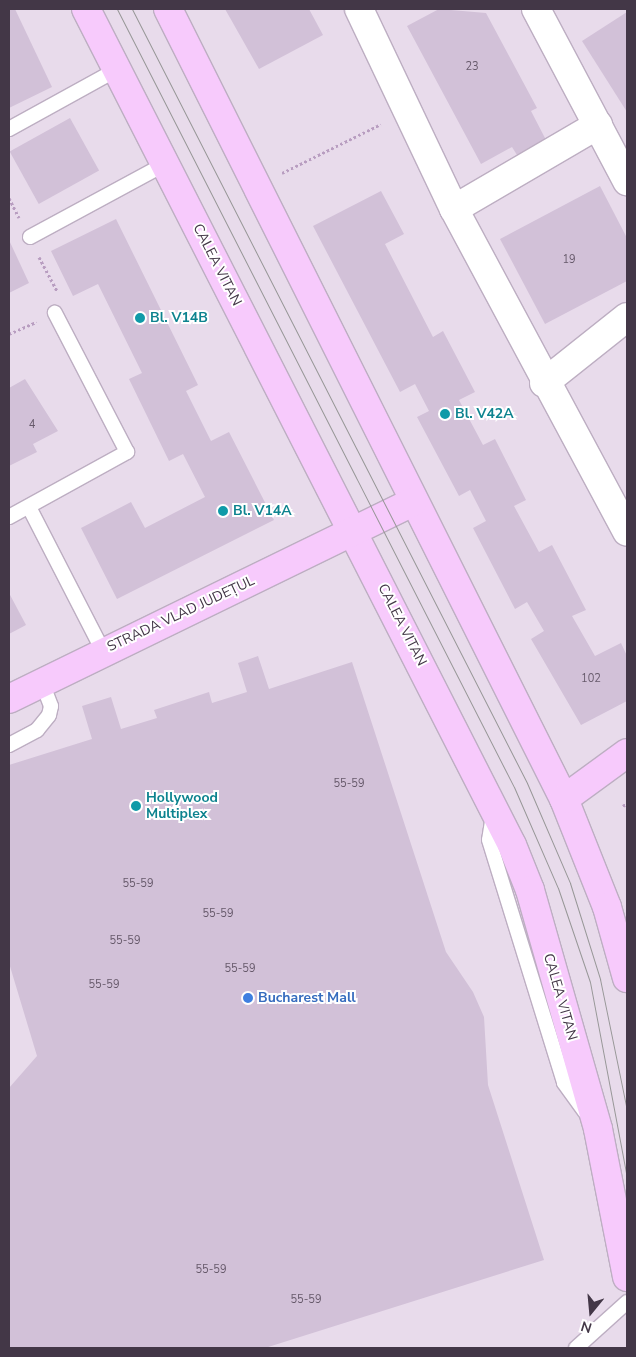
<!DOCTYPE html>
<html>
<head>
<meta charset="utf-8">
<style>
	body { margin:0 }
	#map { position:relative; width:636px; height:1357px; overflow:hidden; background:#f2e8f3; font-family:"Nunito Sans",sans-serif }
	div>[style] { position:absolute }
	.residential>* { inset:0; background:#e8dbeb; transform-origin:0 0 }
	.building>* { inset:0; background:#d2c1d8; transform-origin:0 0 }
	.path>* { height:3px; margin-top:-1.5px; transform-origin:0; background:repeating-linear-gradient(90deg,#b89dc0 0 2.5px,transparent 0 5px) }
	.roads { filter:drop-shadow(1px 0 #bdaec2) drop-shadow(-1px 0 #bdaec2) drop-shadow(0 1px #bdaec2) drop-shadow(0 -1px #bdaec2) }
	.lane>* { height:14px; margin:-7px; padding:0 7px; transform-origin:7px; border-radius:7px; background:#fff }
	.street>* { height:28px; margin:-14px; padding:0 14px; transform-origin:14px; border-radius:14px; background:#fff }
	.secondary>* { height:28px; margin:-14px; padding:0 14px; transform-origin:14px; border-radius:14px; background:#f7cafc }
	.tram>* { height:1px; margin:-0.5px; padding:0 0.5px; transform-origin:0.5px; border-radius:0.5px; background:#979797 }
	.dots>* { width:14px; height:14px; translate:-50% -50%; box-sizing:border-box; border:2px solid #fff; border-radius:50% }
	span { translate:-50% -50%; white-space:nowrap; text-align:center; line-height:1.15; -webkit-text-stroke:4px #fff; paint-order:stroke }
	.number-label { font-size:11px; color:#675a6b }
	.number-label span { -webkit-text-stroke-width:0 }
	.street-label { font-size:14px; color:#433747 }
	.culture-label { font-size:14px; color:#0d838f; font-weight:700 }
	.left { translate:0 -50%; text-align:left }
	.shop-label { font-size:14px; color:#366cbe; font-weight:700 }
	.frame { position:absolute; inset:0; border:10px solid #433747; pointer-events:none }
	.north { position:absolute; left:566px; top:1287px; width:50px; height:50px; -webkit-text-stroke:4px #fff; paint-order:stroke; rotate:197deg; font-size:14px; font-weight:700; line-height:20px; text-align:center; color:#433747 }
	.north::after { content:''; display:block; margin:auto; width:18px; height:22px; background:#433747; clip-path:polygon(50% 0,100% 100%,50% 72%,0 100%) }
</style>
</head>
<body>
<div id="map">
	<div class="residential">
		<i style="left:9px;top:9px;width:618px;height:1339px"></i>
	</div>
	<div class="building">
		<i style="clip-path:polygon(9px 9px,15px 9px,52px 87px,9px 108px)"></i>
		<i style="clip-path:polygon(225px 9px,309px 9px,323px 35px,259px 69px)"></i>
		<i style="clip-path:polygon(439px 9px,486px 13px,537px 108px,531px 111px,546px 140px,517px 155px,512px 147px,481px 164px,407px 26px)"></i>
		<i style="clip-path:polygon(627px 12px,627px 112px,582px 41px)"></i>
		<i style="left:70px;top:118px;width:60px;height:69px;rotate:61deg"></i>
		<i style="clip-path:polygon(600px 186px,627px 238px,627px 281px,545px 324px,500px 239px)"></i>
		<i style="clip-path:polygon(381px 191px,404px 234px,385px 244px,433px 337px,443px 331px,475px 392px,459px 400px,483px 445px,495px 439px,526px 500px,514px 506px,539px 552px,552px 545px,586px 610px,572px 616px,595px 656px,621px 643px,627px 656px,627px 701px,581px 725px,531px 639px,544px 631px,527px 602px,515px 609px,473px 528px,486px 521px,470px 490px,459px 496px,417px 417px,429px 411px,415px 384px,400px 392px,313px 226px)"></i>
		<i style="clip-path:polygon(116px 219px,198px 385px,186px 391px,211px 441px,229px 432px,274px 520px,117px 599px,81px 528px,131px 502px,145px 528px,205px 497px,183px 454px,169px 461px,129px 379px,142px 373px,98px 284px,73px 296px,51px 251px)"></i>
		<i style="clip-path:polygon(9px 240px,29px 283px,9px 293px)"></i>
		<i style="clip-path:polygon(25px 379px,58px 431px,33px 444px,37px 452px,9px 466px,9px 388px)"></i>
		<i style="clip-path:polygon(9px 593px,26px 625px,9px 634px)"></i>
		<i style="clip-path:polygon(258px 656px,269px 689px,352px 662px,446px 952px,473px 992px,484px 1017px,488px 1085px,544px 1260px,265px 1348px,9px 1348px,9px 1088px,37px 1056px,9px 963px,9px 765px,92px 739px,82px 706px,111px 697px,121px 729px,157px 718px,154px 710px,209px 692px,212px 703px,247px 692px,238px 663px)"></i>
	</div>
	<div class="path">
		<i style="left:282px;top:173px;width:110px;rotate:-26.3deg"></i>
		<i style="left:9px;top:198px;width:22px;rotate:63deg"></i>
		<i style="left:39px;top:257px;width:38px;rotate:62deg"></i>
		<i style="left:9px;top:334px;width:30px;rotate:-24deg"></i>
		<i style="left:623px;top:806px;width:5px;rotate:-37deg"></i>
	</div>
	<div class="roads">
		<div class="lane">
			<i style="left:9px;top:129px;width:122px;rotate:-28.9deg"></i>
			<i style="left:30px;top:237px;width:153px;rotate:-28.4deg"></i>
			<i style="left:30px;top:509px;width:160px;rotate:62.8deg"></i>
			<i style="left:9px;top:517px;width:135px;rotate:-28.8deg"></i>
			<i style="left:127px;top:452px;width:157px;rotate:-117.4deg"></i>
			<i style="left:9px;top:745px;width:32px;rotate:-28deg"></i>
			<i style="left:37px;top:730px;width:19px;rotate:-51deg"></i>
			<i style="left:49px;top:715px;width:9px;rotate:-77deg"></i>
			<i style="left:51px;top:706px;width:26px;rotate:-111deg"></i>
			<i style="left:493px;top:815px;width:25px;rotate:99deg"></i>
			<i style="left:489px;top:840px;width:254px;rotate:72.8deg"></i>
			<i style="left:564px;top:1083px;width:36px;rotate:54deg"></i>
			<i style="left:576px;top:1348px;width:69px;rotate:-42deg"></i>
		</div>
		<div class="street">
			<i style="left:359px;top:9px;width:221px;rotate:64.6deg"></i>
			<i style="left:454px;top:209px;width:366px;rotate:61.8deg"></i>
			<i style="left:536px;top:9px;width:195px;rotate:62.1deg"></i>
			<i style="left:454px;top:209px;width:167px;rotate:-30.3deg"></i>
			<i style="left:544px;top:383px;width:106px;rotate:-38.5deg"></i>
		</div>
		<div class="secondary">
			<i style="left:86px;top:9px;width:938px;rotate:63deg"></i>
			<i style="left:512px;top:845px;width:48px;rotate:68.2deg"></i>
			<i style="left:530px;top:890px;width:248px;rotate:74.1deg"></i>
			<i style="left:598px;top:1129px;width:151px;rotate:78.9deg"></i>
			<i style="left:168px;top:9px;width:884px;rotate:63.38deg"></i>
			<i style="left:564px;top:799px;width:116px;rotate:68.3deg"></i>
			<i style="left:607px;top:907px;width:74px;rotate:74.3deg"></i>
			<i style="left:9px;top:699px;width:449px;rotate:-26deg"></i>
			<i style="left:564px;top:799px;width:78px;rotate:-36.1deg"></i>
		</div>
	</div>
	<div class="tram">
		<i style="left:117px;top:9px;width:873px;rotate:62.97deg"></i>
		<i style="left:514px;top:787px;width:110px;rotate:66.5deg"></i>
		<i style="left:558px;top:888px;width:99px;rotate:71.2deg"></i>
		<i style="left:590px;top:982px;width:199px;rotate:79.3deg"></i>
		<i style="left:132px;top:9px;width:869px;rotate:62.96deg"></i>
		<i style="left:527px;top:783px;width:109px;rotate:66.7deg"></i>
		<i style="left:570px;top:883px;width:101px;rotate:72.6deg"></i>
		<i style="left:600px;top:979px;width:134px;rotate:78.4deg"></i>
	</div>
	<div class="dots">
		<i style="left:140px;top:318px;background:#0f9aa8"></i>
		<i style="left:445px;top:414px;background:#0f9aa8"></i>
		<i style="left:223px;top:511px;background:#0f9aa8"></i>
		<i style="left:136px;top:806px;background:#0f9aa8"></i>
		<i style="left:248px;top:998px;background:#3f7fe0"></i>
	</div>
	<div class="number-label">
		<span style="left:472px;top:67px">23</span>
		<span style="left:569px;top:260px">19</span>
		<span style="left:32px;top:425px">4</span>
		<span style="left:591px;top:679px">102</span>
		<span style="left:349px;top:784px">55-59</span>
		<span style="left:138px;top:884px">55-59</span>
		<span style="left:218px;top:914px">55-59</span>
		<span style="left:125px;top:941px">55-59</span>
		<span style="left:240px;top:969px">55-59</span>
		<span style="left:104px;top:985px">55-59</span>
		<span style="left:211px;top:1270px">55-59</span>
		<span style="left:306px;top:1300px">55-59</span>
	</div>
	<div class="street-label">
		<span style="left:217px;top:265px;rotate:63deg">CALEA VITAN</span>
		<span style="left:181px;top:614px;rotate:-25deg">STRADA VLAD JUDEȚUL</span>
		<span style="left:402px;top:625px;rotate:63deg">CALEA VITAN</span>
		<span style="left:560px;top:997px;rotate:74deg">CALEA VITAN</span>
	</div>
	<div class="culture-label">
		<span class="left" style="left:150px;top:318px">Bl. V14B</span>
		<span class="left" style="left:455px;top:414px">Bl. V42A</span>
		<span class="left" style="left:233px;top:511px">Bl. V14A</span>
		<span class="left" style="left:146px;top:806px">Hollywood<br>Multiplex</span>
	</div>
	<div class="shop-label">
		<span class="left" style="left:258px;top:998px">Bucharest Mall</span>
	</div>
	<div class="frame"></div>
	<div class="north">N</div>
</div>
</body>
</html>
